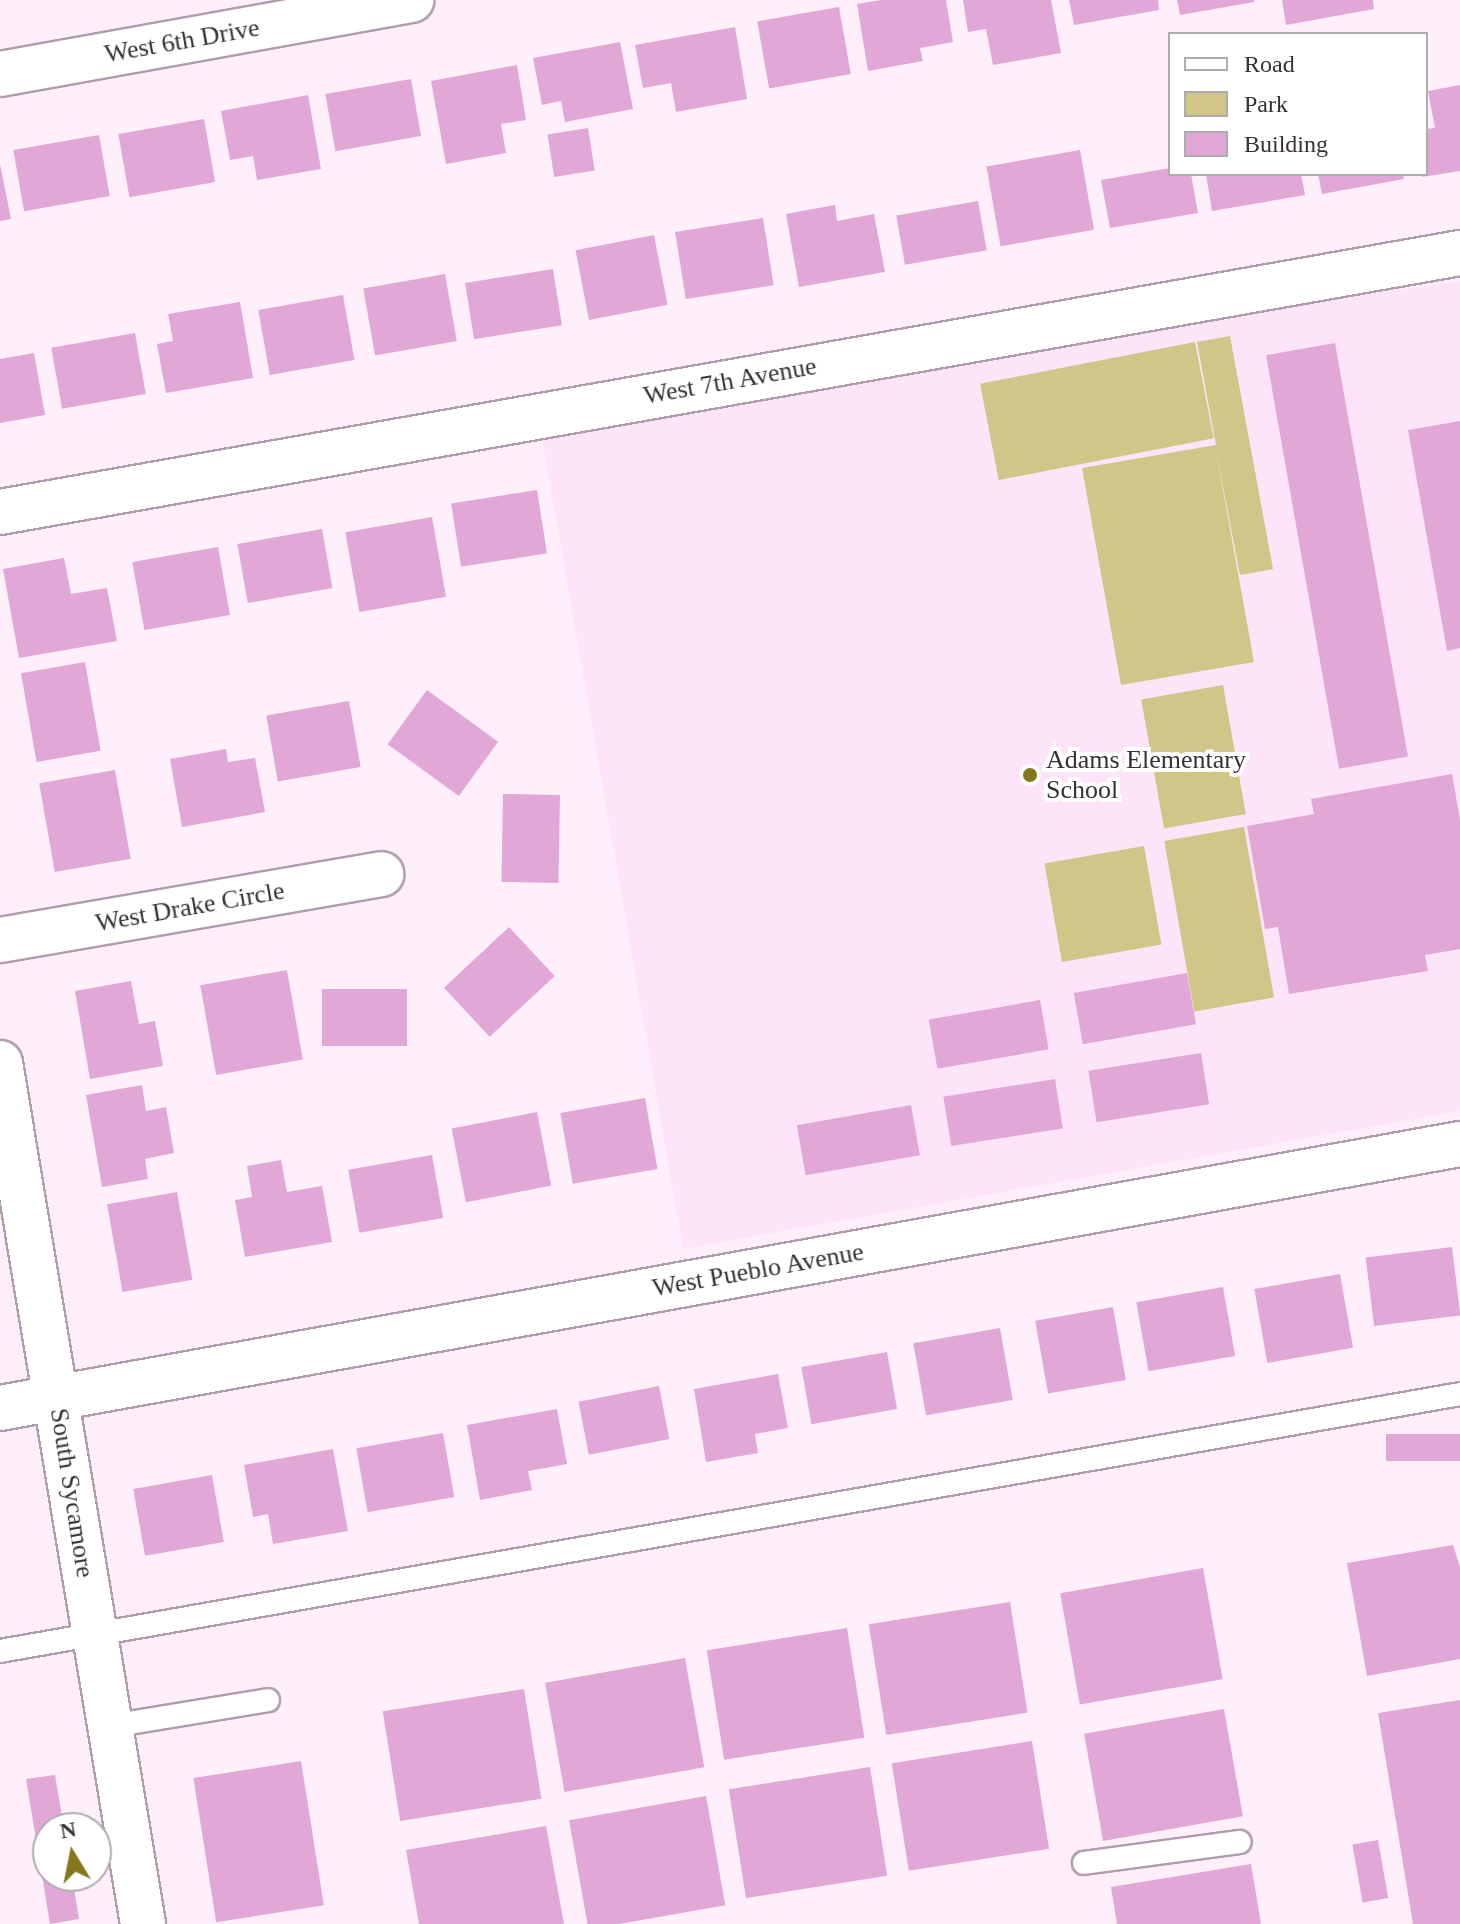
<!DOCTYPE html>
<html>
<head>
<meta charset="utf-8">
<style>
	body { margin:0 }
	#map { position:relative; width:1460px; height:1924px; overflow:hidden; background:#ffeffb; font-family:Georgia,serif }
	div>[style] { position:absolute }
	.built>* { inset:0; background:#fee4f8 }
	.green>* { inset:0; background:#cfc687; transform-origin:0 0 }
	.building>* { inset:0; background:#e1a8d7; transform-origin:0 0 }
	.roads { filter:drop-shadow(2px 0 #af9dac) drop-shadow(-2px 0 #af9dac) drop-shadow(0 2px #af9dac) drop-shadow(0 -2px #af9dac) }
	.service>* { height:22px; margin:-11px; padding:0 11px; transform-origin:11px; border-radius:11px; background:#fff }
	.minor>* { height:44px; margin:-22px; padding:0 22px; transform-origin:22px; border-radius:22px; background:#fff }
	.tertiary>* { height:44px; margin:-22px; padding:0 22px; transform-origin:22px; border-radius:22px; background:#fff }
	.dots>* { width:22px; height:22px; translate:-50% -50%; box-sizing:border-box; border:4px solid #fff; border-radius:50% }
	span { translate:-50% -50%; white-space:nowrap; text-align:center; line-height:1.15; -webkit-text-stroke:8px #fff; paint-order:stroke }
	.street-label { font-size:26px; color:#373036 }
	.poi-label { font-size:26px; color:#373036 }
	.left { translate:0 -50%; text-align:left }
	.legend { position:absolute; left:1168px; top:32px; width:260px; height:144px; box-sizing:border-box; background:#fff; border:2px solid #afacaf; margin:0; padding:10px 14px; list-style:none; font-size:24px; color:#373036 }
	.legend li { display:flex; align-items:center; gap:16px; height:40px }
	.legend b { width:40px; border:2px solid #afacaf }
	.north { position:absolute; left:32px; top:1812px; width:80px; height:80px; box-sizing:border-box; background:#fff; border:2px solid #afacaf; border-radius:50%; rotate:350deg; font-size:22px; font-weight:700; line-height:32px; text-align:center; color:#373036 }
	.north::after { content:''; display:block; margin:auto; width:28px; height:36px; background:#84771b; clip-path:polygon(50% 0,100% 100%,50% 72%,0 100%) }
</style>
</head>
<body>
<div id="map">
	<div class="built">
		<i style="clip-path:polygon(1460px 281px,1460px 1111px,683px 1249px,542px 439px,1277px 307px)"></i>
	</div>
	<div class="green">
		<i style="clip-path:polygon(1230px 336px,1273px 569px,1240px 575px,1215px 445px,1254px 662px,1121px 685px,1082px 468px,1216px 445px,1197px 342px)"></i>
		<i style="left:1195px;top:342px;width:98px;height:219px;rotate:79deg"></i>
		<i style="left:1223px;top:685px;width:131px;height:83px;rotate:80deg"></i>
		<i style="left:1244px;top:827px;width:173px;height:81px;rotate:80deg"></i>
		<i style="left:1144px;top:846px;width:100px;height:101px;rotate:80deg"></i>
	</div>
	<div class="building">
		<i style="clip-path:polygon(881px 0,946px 0,953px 42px,920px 48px,923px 61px,868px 71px,857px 4px)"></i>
		<i style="clip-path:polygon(963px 0,1051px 0,1061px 53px,993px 65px,986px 29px,968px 32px)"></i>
		<i style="clip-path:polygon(1069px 0,1158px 0,1159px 10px,1074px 25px)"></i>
		<i style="clip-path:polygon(1177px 0,1254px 0,1254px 2px,1180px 15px)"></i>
		<i style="clip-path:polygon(1282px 0,1373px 0,1374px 9px,1286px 25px)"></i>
		<i style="left:839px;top:7px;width:68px;height:83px;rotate:80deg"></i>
		<i style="clip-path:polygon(735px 27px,747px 99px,676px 112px,671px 83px,643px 88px,635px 45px)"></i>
		<i style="clip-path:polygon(620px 42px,633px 109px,565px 122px,561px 101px,542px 105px,533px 58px)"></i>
		<i style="clip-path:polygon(517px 65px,526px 120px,501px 124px,506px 153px,446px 164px,431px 81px)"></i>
		<i style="left:411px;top:79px;width:58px;height:87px;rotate:80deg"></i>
		<i style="clip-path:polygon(1460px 85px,1460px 171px,1422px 177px,1426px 129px,1435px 128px,1428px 91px)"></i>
		<i style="clip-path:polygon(308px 95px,321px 169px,257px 180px,253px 156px,230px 160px,221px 111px)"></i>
		<i style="left:204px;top:119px;width:64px;height:87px;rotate:80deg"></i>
		<i style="left:588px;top:128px;width:43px;height:41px;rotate:81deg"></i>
		<i style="left:99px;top:135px;width:62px;height:87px;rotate:80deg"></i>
		<i style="left:1080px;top:150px;width:81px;height:95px;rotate:80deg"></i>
		<i style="clip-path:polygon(0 164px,11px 219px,0 221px)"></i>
		<i style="clip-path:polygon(1170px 168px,1170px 174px,1191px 174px,1198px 213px,1110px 228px,1101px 180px)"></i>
		<i style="clip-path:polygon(1206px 174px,1301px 174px,1305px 195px,1212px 211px)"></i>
		<i style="clip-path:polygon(1318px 174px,1403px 174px,1404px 179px,1322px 194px)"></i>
		<i style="left:978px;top:201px;width:50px;height:83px;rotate:80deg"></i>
		<i style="clip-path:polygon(835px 205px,837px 221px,874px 214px,885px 272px,799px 287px,786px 214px)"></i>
		<i style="left:763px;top:218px;width:68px;height:89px;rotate:81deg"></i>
		<i style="left:654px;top:235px;width:71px;height:80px;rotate:79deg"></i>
		<i style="left:553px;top:269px;width:57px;height:89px;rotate:81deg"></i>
		<i style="left:445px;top:274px;width:68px;height:83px;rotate:80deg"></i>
		<i style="left:343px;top:295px;width:66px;height:86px;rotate:80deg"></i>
		<i style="clip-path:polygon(240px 302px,253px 378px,166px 393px,157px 344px,173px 341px,168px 314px)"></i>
		<i style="left:135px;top:333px;width:62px;height:85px;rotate:80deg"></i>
		<i style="left:1335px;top:343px;width:420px;height:70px;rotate:80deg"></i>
		<i style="clip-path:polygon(34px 353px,45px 415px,0 423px,0 359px)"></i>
		<i style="clip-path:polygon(1460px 421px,1460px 648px,1447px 651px,1408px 430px)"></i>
		<i style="left:537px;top:490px;width:64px;height:87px;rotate:81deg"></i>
		<i style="left:432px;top:517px;width:81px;height:88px;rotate:80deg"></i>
		<i style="left:322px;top:529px;width:60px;height:86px;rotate:80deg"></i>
		<i style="left:218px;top:547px;width:69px;height:87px;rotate:80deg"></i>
		<i style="clip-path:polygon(64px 558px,71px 594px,107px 588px,117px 641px,19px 658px,3px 569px)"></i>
		<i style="left:85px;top:662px;width:90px;height:65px;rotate:80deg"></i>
		<i style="left:427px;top:690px;width:88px;height:67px;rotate:36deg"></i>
		<i style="left:349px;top:701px;width:67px;height:84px;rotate:80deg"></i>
		<i style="clip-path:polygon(226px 749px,228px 762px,255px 758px,265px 812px,182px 827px,170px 759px)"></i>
		<i style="left:115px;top:770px;width:90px;height:77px;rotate:80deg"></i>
		<i style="clip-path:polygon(1452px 774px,1460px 820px,1460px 949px,1425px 955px,1428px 971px,1289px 994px,1278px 927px,1265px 929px,1247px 826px,1314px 814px,1311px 799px)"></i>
		<i style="left:503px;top:794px;width:57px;height:88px;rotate:1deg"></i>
		<i style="left:509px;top:927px;width:67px;height:89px;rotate:47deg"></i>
		<i style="left:287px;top:970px;width:91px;height:88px;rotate:80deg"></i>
		<i style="left:1187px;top:973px;width:52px;height:115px;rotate:80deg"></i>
		<i style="clip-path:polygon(131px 981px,139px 1024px,155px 1021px,163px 1066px,90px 1079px,75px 991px)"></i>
		<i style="left:322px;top:989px;width:85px;height:57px"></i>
		<i style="left:1040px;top:1000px;width:50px;height:113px;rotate:80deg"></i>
		<i style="left:1201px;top:1053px;width:52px;height:114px;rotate:81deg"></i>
		<i style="left:1055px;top:1079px;width:50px;height:113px;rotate:81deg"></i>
		<i style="clip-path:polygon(142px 1085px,146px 1111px,166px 1107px,174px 1153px,145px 1159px,148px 1179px,102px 1187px,86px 1095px)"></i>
		<i style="left:645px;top:1098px;width:72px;height:86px;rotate:80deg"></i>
		<i style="left:911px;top:1105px;width:51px;height:116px;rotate:80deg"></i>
		<i style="left:537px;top:1112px;width:75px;height:87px;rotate:79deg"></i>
		<i style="left:432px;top:1155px;width:64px;height:85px;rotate:80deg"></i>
		<i style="clip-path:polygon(281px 1160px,287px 1192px,322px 1186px,332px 1242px,245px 1257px,235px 1200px,252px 1197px,247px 1166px)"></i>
		<i style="left:177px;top:1192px;width:89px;height:71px;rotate:80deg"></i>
		<i style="left:1452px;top:1247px;width:69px;height:87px;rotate:83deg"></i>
		<i style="left:1340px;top:1274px;width:75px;height:87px;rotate:80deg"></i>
		<i style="left:1223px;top:1287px;width:70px;height:88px;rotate:80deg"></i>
		<i style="left:1113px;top:1307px;width:74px;height:79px;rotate:80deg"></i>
		<i style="left:1000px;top:1328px;width:73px;height:88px;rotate:80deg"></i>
		<i style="left:887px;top:1352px;width:58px;height:87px;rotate:80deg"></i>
		<i style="clip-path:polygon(778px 1374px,788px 1428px,755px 1434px,758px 1453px,706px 1462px,694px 1389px)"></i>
		<i style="left:659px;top:1386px;width:54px;height:82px;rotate:79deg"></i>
		<i style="clip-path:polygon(557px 1409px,567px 1464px,528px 1471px,532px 1490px,480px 1500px,467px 1425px)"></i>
		<i style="left:443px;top:1433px;width:65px;height:88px;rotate:80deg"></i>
		<i style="left:1460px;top:1434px;width:27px;height:74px;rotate:90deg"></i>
		<i style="clip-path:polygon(333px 1449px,348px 1531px,273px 1544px,268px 1514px,253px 1517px,244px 1465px)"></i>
		<i style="left:212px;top:1475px;width:68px;height:80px;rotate:80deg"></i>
		<i style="clip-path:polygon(1453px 1545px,1460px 1567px,1460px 1659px,1367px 1676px,1347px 1563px)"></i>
		<i style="left:1203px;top:1568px;width:113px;height:145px;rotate:80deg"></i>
		<i style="left:1010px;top:1602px;width:112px;height:143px;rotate:81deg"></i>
		<i style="left:847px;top:1628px;width:111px;height:142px;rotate:81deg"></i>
		<i style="left:685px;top:1658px;width:111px;height:142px;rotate:80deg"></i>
		<i style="left:524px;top:1689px;width:111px;height:143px;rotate:81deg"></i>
		<i style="clip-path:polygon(1460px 1700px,1460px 1924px,1413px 1924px,1378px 1713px)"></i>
		<i style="left:1224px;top:1709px;width:109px;height:142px;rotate:80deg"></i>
		<i style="left:1032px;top:1741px;width:109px;height:142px;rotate:81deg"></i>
		<i style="left:301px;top:1761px;width:146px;height:109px;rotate:81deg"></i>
		<i style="left:870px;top:1767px;width:110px;height:143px;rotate:81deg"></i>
		<i style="clip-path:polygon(55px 1775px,64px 1828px,48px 1828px,48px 1876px,72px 1876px,79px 1919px,50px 1924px,26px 1779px)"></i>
		<i style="left:706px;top:1796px;width:111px;height:139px;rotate:80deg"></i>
		<i style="clip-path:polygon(546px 1826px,564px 1924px,419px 1924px,406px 1850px)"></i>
		<i style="left:1378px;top:1840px;width:59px;height:26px;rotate:80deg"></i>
		<i style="clip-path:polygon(1251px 1864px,1261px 1924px,1117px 1924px,1111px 1887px)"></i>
	</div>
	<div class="roads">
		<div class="service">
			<i style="left:0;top:1651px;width:1482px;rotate:-9.98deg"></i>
			<i style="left:110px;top:1726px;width:160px;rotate:-9.3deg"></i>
			<i style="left:1084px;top:1863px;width:157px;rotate:-7.7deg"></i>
		</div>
		<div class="minor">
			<i style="left:0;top:74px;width:418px;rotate:-10.2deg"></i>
			<i style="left:0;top:512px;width:1483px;rotate:-10.06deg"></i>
			<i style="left:0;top:940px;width:387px;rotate:-9.8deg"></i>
			<i style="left:0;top:1063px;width:873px;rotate:80.57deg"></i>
		</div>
		<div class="tertiary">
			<i style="left:0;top:1408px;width:1484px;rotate:-10.25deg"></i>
		</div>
	</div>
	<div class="dots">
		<i style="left:1030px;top:775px;background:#84771b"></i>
	</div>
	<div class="street-label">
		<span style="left:182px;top:41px;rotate:-10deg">West 6th Drive</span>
		<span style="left:730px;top:381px;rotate:-10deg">West 7th Avenue</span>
		<span style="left:190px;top:907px;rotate:-10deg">West Drake Circle</span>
		<span style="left:758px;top:1270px;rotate:-10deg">West Pueblo Avenue</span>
		<span style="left:72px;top:1493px;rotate:81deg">South Sycamore</span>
	</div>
	<div class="poi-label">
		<span class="left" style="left:1046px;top:775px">Adams Elementary<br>School</span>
	</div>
	<ul class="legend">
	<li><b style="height:10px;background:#fff"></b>Road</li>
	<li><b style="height:22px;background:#cfc687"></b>Park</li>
	<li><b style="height:22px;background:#e1a8d7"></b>Building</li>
	</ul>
	<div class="north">N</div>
</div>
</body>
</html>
